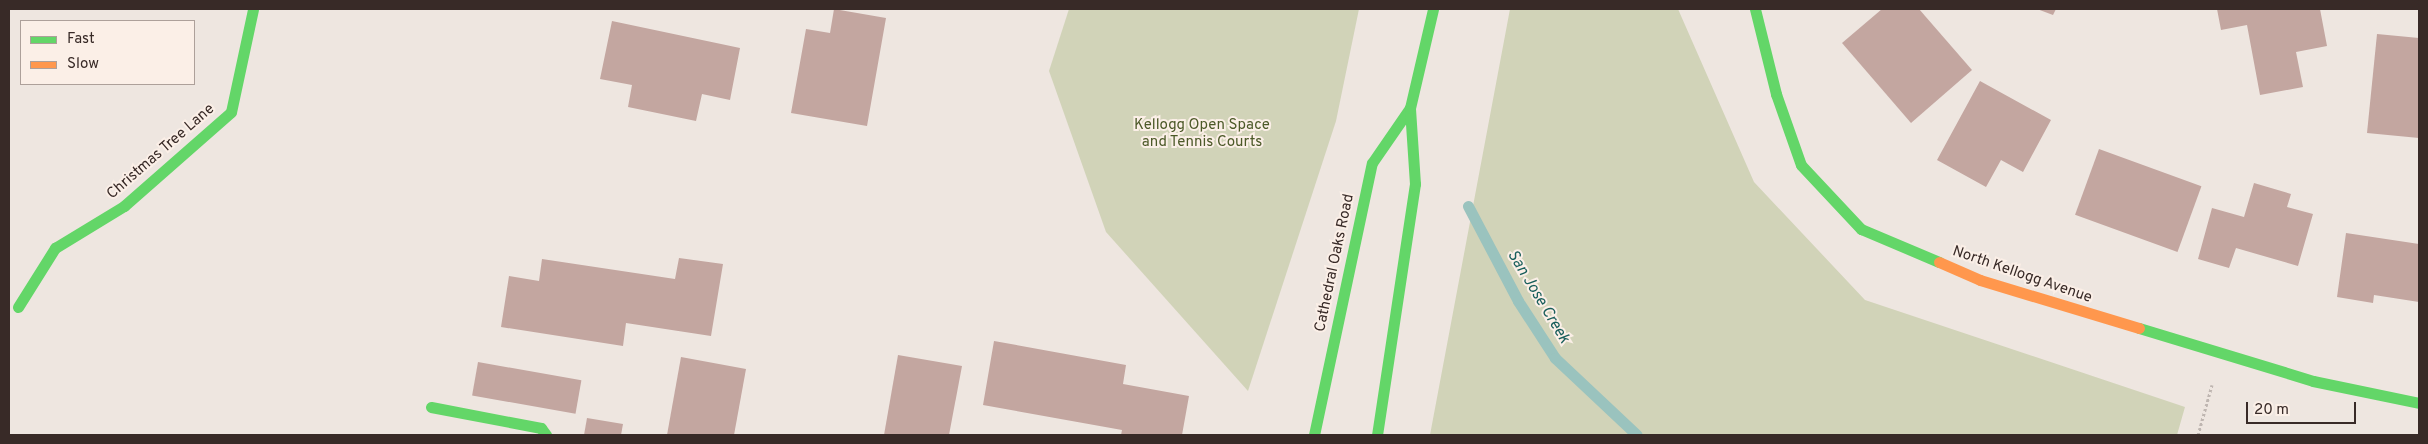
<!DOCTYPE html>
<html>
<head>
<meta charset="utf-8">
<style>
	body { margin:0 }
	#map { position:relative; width:2428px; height:444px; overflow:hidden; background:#eee6e0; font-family:Overpass,sans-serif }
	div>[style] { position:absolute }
	.green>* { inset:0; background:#d1d3b8 }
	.stream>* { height:11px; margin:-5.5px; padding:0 5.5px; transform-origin:5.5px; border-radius:5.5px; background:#9ac3be }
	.building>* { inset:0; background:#c3a6a0; transform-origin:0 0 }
	.path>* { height:3px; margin-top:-1.5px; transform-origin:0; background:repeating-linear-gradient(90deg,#bfb6b1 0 2.5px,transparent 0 5px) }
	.fast>* { height:11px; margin:-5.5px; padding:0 5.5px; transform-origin:5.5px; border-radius:5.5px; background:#63d668 }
	.slow>* { height:11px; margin:-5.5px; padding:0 5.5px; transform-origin:5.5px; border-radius:5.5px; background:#ff974d }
	span { translate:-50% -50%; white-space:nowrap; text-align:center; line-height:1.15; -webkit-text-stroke:4px #fbefe7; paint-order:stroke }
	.park-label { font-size:15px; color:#4c5928 }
	.street-label { font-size:15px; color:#382a27 }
	.water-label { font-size:16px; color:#185e5b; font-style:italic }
	.frame { position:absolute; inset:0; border:10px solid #382a27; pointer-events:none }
	.legend { position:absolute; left:20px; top:20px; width:175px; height:65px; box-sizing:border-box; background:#fbefe7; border:1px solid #ada09a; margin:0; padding:6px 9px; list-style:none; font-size:15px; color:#382a27 }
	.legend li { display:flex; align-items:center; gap:10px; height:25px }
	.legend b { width:25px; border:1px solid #ada09a }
	.scale { position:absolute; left:2246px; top:402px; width:110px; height:22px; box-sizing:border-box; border:2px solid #382a27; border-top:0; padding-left:6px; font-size:15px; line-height:18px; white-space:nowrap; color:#382a27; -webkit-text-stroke:4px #fbefe7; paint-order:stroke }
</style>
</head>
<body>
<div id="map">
	<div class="green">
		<i style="clip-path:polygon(1069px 9px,1359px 9px,1336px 121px,1248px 391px,1106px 232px,1049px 71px)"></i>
		<i style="clip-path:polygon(1510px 9px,1678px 9px,1754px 182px,1865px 300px,2185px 407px,2177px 435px,1430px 435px)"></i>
	</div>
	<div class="stream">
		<i style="left:1468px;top:206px;width:107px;rotate:62.2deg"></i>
		<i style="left:1518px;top:301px;width:68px;rotate:57deg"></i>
		<i style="left:1555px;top:358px;width:112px;rotate:43.2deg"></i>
	</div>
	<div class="building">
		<i style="clip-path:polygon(834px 9px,886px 18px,867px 126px,791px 113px,806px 29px,830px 33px)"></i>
		<i style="clip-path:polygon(1882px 9px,1919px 9px,1972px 70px,1911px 123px,1842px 43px)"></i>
		<i style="clip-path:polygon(2037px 9px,2056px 9px,2053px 15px)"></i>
		<i style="clip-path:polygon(2217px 9px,2320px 9px,2327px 46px,2296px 52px,2303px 87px,2260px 95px,2247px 25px,2221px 30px)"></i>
		<i style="clip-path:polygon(612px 21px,740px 48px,730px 100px,702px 94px,696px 121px,628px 107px,632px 85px,600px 79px)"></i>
		<i style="clip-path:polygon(2377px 34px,2419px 38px,2419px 138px,2367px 133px)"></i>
		<i style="clip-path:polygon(1980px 81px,2051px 120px,2023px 172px,2001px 160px,1986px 187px,1937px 160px)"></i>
		<i style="left:2099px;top:149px;width:109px;height:70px;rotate:20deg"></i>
		<i style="clip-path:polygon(2254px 183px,2291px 194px,2287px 207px,2313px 214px,2298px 266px,2236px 248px,2229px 268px,2198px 259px,2212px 208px,2244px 217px)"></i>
		<i style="clip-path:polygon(2346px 233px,2419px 244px,2419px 302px,2374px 295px,2373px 303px,2337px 297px)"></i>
		<i style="clip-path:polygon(679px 258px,723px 264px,711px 336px,626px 323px,623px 346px,501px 327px,509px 276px,539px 281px,542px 259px,675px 279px)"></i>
		<i style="clip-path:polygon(994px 341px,1126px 365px,1123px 384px,1189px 396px,1182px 435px,1121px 435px,1122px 430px,983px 405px)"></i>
		<i style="clip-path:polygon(898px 355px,962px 366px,949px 435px,884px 435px)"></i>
		<i style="clip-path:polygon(681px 357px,746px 369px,734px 435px,667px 435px)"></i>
		<i style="left:478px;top:362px;width:105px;height:34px;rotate:10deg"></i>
		<i style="clip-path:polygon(587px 418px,623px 424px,621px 435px,584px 435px)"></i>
	</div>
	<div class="path">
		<i style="left:2198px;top:435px;width:52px;rotate:-74.4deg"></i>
	</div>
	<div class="fast">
		<i style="left:1755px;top:9px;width:88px;rotate:76.1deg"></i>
		<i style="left:1776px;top:94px;width:75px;rotate:70.6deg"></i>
		<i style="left:1801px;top:165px;width:88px;rotate:46.8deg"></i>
		<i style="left:1861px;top:229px;width:85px;rotate:22.9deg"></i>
		<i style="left:18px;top:307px;width:70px;rotate:-57.9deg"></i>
		<i style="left:55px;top:248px;width:81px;rotate:-31.3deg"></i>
		<i style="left:124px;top:206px;width:142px;rotate:-41.3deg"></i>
		<i style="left:231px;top:112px;width:105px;rotate:-77.9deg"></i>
		<i style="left:2139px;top:328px;width:182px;rotate:16.9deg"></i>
		<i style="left:2313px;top:381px;width:108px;rotate:11.7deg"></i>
		<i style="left:431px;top:407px;width:112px;rotate:10.8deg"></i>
		<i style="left:541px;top:428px;width:9px;rotate:54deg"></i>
		<i style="left:1314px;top:435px;width:278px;rotate:-78deg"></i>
		<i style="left:1372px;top:163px;width:67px;rotate:-55.4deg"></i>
		<i style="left:1377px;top:435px;width:254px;rotate:-81.4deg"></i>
		<i style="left:1415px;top:184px;width:76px;rotate:-93.8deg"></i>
		<i style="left:1410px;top:108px;width:102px;rotate:-76.9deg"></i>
	</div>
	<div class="slow">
		<i style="left:1939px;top:262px;width:45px;rotate:23.7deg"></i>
		<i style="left:1980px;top:280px;width:166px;rotate:16.8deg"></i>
	</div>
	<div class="park-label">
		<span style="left:1202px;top:134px">Kellogg Open Space<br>and Tennis Courts</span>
	</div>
	<div class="street-label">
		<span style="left:161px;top:152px;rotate:-41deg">Christmas Tree Lane</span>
		<span style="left:1335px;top:263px;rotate:-78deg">Cathedral Oaks Road</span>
		<span style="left:2022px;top:275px;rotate:19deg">North Kellogg Avenue</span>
	</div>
	<div class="water-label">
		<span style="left:1538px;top:297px;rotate:59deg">San Jose Creek</span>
	</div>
	<div class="frame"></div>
	<ul class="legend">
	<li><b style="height:6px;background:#63d668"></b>Fast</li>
	<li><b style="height:6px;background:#ff974d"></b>Slow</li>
	</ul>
	<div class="scale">20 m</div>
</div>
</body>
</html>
